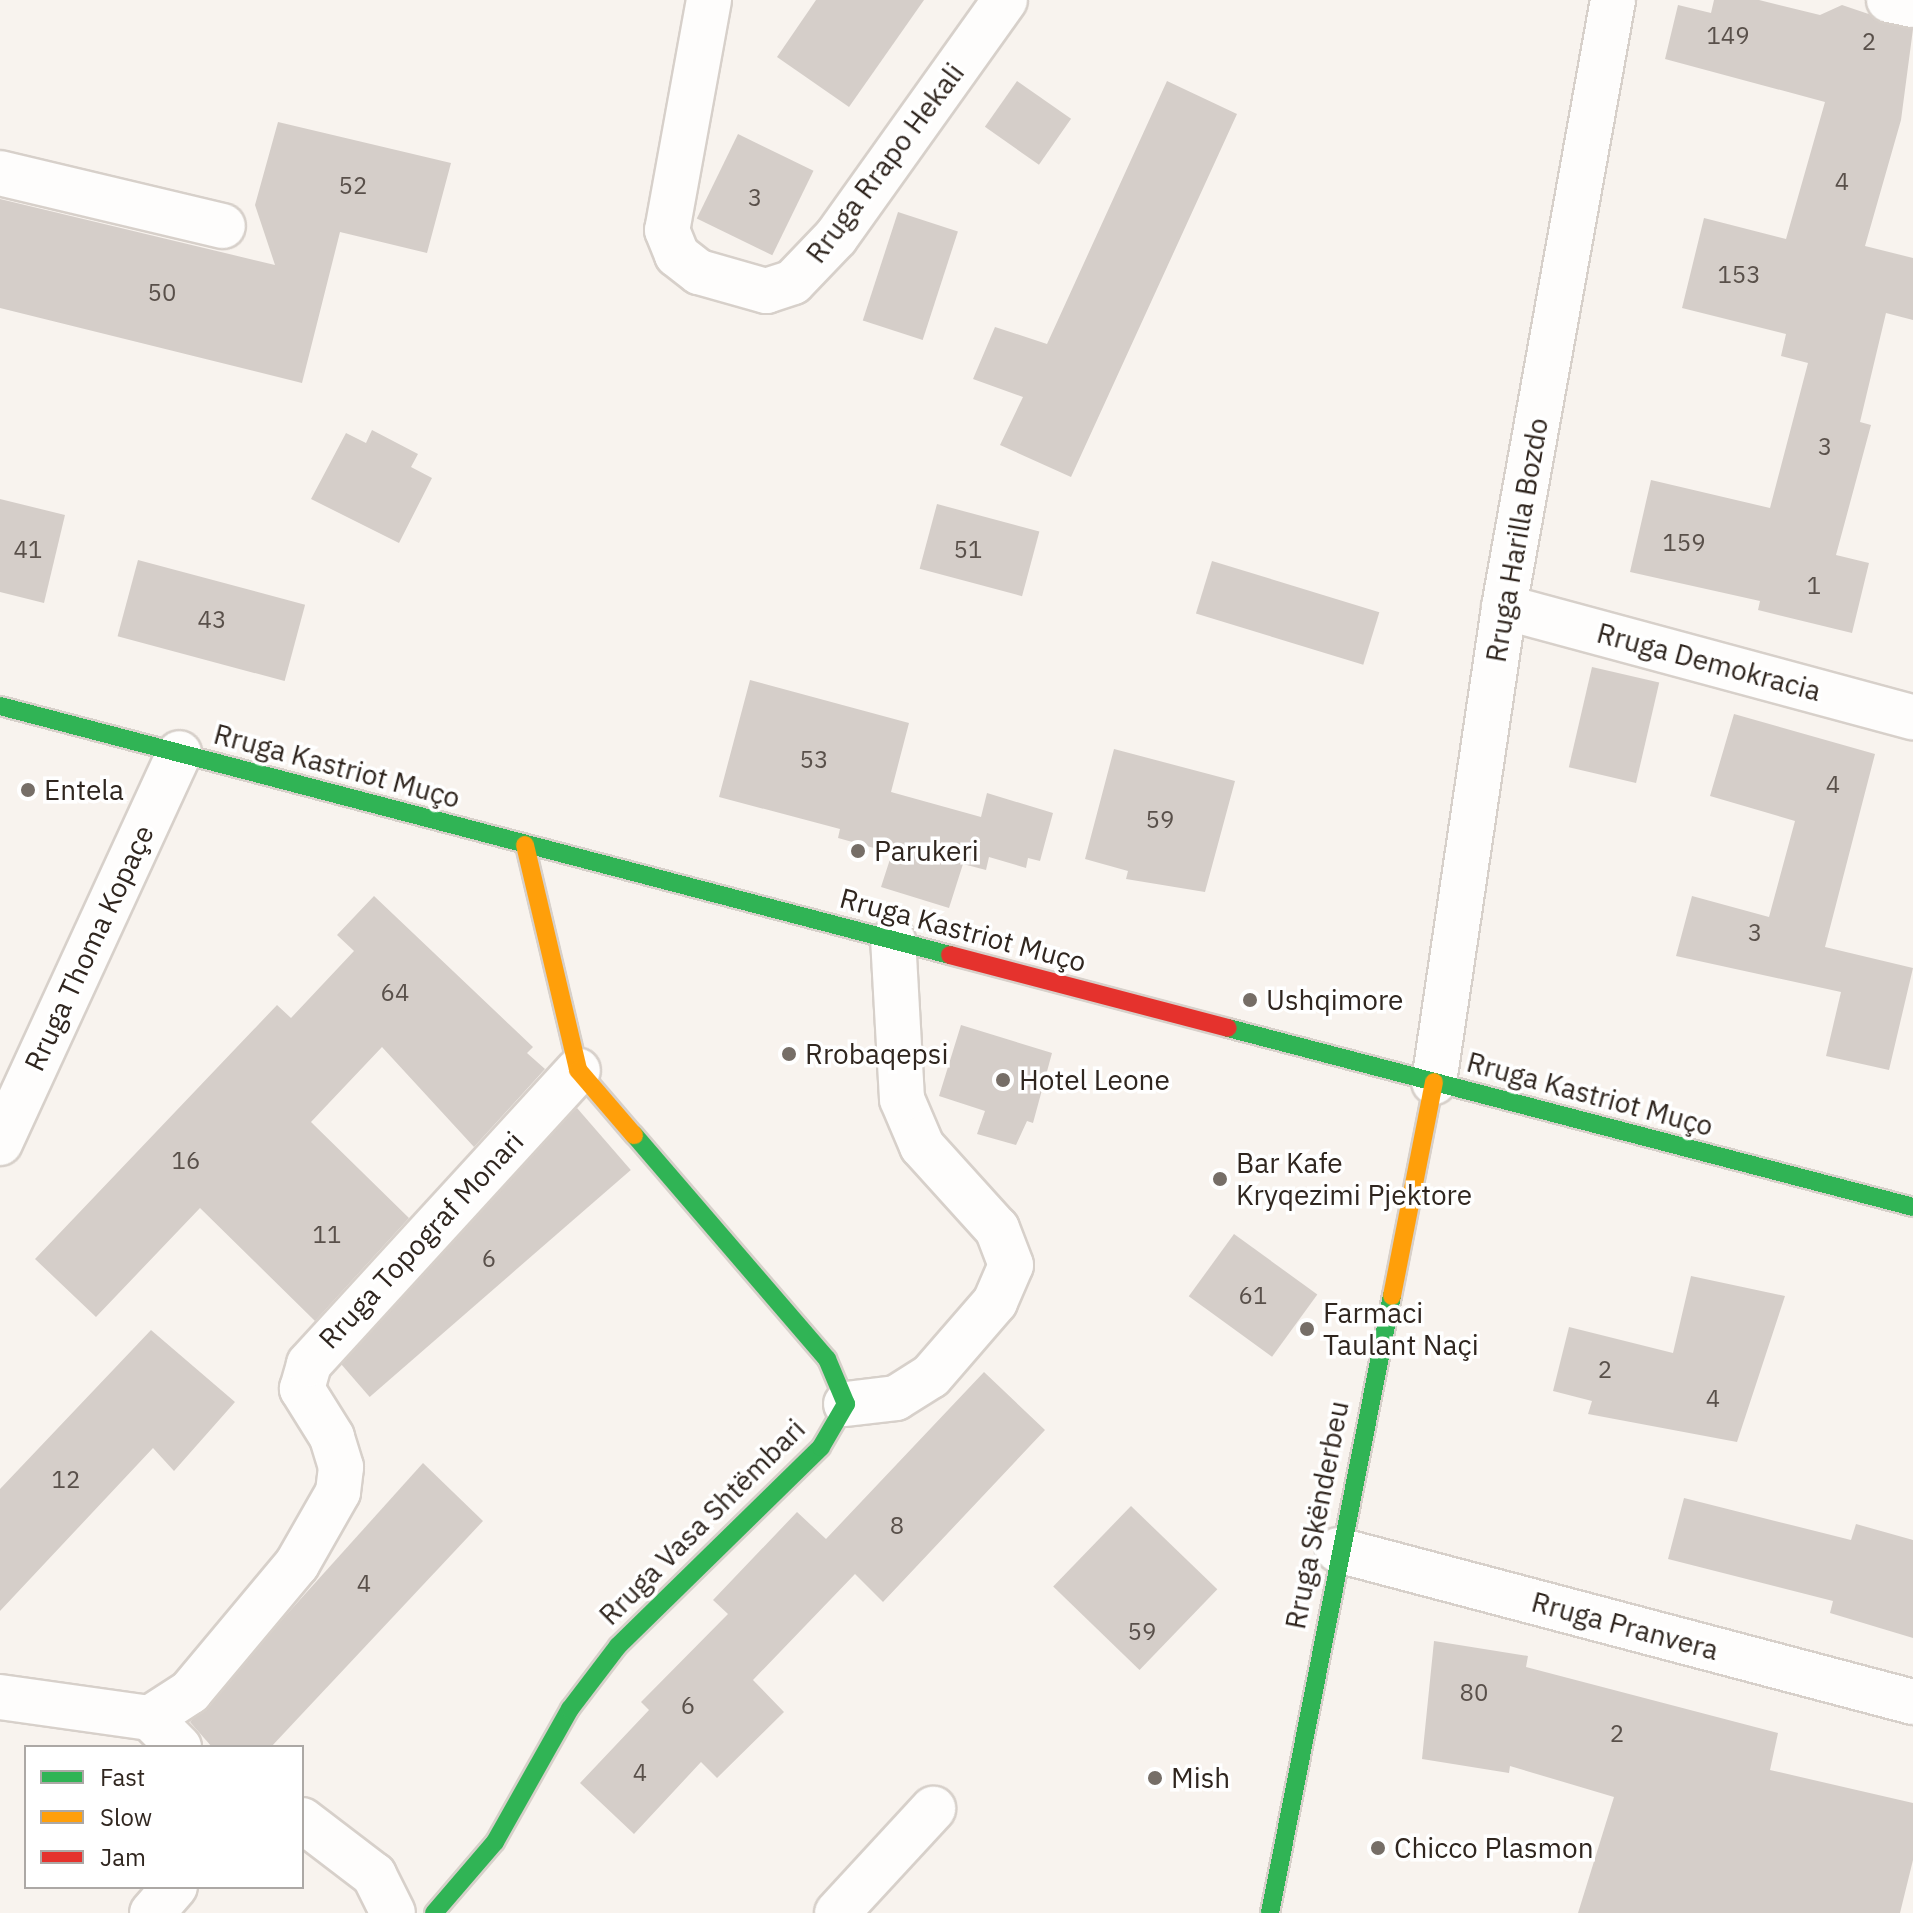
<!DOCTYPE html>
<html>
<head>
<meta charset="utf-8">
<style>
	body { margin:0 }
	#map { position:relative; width:1913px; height:1913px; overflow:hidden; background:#f8f3ee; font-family:"IBM Plex Sans",sans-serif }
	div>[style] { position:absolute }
	.building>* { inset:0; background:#d5cec9; transform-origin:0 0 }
	.roads { filter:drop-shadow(2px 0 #d7d0ca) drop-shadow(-2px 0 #d7d0ca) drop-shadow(0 2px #d7d0ca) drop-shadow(0 -2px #d7d0ca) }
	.street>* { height:44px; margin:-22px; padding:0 22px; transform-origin:22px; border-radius:22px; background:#fefdfc }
	.fast>* { height:18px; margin:-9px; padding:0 9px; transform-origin:9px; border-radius:9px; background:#30b455 }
	.slow>* { height:18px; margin:-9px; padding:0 9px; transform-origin:9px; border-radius:9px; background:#ff9f0a }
	.jam>* { height:18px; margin:-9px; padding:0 9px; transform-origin:9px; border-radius:9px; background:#e5322d }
	.dots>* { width:22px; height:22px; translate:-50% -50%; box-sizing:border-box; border:4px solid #fff; border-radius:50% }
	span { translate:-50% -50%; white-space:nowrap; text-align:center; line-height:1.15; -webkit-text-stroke:7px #fff; paint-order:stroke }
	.number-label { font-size:24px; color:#59504a }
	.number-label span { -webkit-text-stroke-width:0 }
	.street-label { font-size:28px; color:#30261f }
	.poi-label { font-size:28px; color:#30261f }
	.left { translate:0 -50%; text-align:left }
	.legend { position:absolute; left:24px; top:1745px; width:280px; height:144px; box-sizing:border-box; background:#fff; border:2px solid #aca8a5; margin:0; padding:10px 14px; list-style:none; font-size:24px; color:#30261f }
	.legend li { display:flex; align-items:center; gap:16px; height:40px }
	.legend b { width:40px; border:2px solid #aca8a5 }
</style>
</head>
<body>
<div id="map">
	<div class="building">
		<i style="clip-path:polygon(816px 0,924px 0,849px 107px,777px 57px)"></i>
		<i style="clip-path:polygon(1714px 0,1759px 0,1820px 15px,1842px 5px,1913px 29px,1901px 120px,1865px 246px,1913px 258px,1913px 320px,1886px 313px,1860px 422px,1871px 425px,1836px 555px,1869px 563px,1852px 633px,1758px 610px,1760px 601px,1630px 572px,1651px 480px,1770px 508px,1808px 363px,1781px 356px,1786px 334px,1682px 308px,1704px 218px,1786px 239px,1825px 102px,1665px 59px,1678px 5px,1711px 13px)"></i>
		<i style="left:1017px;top:81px;width:66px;height:56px;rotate:35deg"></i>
		<i style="clip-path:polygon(1167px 81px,1237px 114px,1071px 477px,1000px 445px,1023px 397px,973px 379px,995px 327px,1047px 344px)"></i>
		<i style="clip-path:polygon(278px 122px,451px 163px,427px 253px,340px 232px,302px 383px,0 308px,0 199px,275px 265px,255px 205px)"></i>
		<i style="left:738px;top:134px;width:84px;height:94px;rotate:26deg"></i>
		<i style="left:898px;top:212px;width:63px;height:114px;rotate:18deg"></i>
		<i style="clip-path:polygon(372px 430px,418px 454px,411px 467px,432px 478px,399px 543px,311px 499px,346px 433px,366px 443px)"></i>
		<i style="clip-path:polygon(0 499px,65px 515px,44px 603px,0 592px)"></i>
		<i style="left:937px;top:504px;width:106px;height:67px;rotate:15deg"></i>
		<i style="left:138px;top:560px;width:173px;height:79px;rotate:15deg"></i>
		<i style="left:1212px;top:561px;width:175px;height:55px;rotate:17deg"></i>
		<i style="left:1592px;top:667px;width:69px;height:103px;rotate:13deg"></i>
		<i style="clip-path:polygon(750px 680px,909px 723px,891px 792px,981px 817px,987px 793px,1053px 813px,1040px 861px,1028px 858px,1026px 868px,989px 857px,986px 870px,963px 864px,949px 908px,881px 887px,892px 853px,838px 838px,840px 829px,719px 797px)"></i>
		<i style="clip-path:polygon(1734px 714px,1875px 754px,1825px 947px,1913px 968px,1889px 1070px,1826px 1056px,1841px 992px,1676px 956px,1692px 896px,1769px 917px,1795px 821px,1710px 796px)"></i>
		<i style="clip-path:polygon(1114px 749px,1235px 781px,1205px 892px,1126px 879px,1128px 871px,1085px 859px)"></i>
		<i style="clip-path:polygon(374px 896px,533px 1047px,527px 1053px,545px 1069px,474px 1147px,382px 1047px,311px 1122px,409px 1218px,315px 1321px,200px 1208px,96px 1317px,35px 1259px,277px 1005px,291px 1018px,354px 951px,337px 935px)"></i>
		<i style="clip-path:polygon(961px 1025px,1052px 1053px,1033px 1123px,1027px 1121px,1016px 1145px,977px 1134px,985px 1111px,939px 1096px)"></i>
		<i style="left:577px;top:1108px;width:82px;height:346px;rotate:49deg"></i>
		<i style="left:1234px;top:1234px;width:103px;height:77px;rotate:36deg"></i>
		<i style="clip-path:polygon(1691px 1276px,1785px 1296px,1737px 1442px,1588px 1414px,1592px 1401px,1553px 1391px,1569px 1327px,1673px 1353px)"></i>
		<i style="clip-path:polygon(151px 1330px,235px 1402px,174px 1471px,153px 1448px,0 1611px,0 1489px)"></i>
		<i style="clip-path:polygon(984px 1372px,1045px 1430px,883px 1602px,855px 1574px,753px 1680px,784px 1712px,717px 1778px,701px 1762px,634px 1834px,580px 1783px,649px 1710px,641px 1702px,728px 1614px,713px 1600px,797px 1512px,826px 1539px)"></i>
		<i style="clip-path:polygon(423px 1463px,483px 1521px,271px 1747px,212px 1747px,190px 1722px)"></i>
		<i style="clip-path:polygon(1684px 1498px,1851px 1540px,1856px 1524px,1913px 1540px,1913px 1638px,1830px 1613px,1833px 1601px,1668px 1559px)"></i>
		<i style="left:1131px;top:1506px;width:120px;height:112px;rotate:44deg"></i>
		<i style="clip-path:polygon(1434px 1641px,1528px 1656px,1526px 1667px,1778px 1733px,1770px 1770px,1913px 1803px,1913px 1860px,1900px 1913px,1578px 1913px,1614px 1797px,1510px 1766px,1509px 1773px,1422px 1759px)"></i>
	</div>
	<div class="roads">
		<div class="street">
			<i style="left:709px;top:0;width:234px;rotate:100.3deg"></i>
			<i style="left:667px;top:230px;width:27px;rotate:68deg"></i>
			<i style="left:677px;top:255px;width:28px;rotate:38deg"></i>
			<i style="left:699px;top:272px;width:70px;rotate:15.8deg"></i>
			<i style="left:766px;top:291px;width:28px;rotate:-18deg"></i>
			<i style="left:793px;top:282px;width:62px;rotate:-46.3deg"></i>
			<i style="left:836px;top:237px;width:291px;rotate:-54.5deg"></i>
			<i style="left:1889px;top:0;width:25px;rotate:12deg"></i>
			<i style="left:0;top:173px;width:229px;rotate:13.4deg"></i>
			<i style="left:1504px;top:607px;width:424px;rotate:15.1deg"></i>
			<i style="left:1434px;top:1082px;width:480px;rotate:-81.6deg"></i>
			<i style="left:1504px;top:607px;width:617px;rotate:-79.82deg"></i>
			<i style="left:0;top:1143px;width:429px;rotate:-65.3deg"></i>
			<i style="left:846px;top:1404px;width:50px;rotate:-6.8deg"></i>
			<i style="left:896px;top:1398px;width:41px;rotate:-32.2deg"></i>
			<i style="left:931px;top:1376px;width:98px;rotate:-49.1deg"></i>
			<i style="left:995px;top:1302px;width:40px;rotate:-66.6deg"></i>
			<i style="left:1011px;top:1265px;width:39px;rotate:-111deg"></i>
			<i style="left:997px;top:1229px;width:112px;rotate:-132.1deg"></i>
			<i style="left:922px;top:1146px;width:51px;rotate:-113.1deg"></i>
			<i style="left:902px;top:1099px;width:159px;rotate:-93.2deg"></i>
			<i style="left:1338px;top:1550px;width:595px;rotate:14.81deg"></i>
			<i style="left:0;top:1697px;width:151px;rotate:8deg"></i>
			<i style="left:150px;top:1718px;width:48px;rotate:-33deg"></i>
			<i style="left:190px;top:1692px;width:167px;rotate:-50.1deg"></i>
			<i style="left:297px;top:1564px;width:83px;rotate:-60.3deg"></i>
			<i style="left:338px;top:1492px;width:25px;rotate:-83deg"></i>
			<i style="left:341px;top:1467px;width:31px;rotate:-107deg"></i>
			<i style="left:332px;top:1437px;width:57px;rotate:-122deg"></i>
			<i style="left:302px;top:1389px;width:26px;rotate:-74deg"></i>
			<i style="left:309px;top:1364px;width:398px;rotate:-47.5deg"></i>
			<i style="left:150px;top:1718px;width:41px;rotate:45deg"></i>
			<i style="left:302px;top:1820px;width:91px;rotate:37.4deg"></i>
			<i style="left:374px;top:1875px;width:42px;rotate:63.4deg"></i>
			<i style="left:152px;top:1913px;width:35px;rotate:-49deg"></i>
			<i style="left:837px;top:1913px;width:142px;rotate:-47.3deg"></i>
		</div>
		<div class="fast">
			<i style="left:0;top:706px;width:982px;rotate:14.69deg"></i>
			<i style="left:1228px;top:1028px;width:708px;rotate:14.64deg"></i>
			<i style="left:434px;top:1913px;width:94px;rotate:-49.3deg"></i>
			<i style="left:495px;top:1842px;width:153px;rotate:-60.6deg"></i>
			<i style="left:570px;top:1709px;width:79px;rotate:-52.7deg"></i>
			<i style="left:618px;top:1646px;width:284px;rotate:-44.4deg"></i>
			<i style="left:821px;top:1447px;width:50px;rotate:-59.8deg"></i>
			<i style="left:846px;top:1404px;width:49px;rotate:-112.9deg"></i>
			<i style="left:827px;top:1359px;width:296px;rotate:-130.7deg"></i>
			<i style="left:1270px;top:1913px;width:629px;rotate:-78.82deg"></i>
		</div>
		<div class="slow">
			<i style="left:525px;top:845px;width:231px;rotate:76.7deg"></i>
			<i style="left:578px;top:1070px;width:86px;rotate:49.3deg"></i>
			<i style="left:1392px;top:1296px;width:218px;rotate:-78.9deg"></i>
		</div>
		<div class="jam">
			<i style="left:950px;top:955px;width:287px;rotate:14.7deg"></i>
		</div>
	</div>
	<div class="dots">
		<i style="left:28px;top:790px;background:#766e67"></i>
		<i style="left:858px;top:851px;background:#766e67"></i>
		<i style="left:1250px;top:1000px;background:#766e67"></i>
		<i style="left:789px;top:1054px;background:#766e67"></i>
		<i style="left:1003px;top:1080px;background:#766e67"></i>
		<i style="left:1220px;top:1179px;background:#766e67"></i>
		<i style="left:1307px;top:1329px;background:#766e67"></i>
		<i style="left:1155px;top:1778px;background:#766e67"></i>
		<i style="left:1378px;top:1848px;background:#766e67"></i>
	</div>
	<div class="number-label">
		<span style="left:1728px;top:36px">149</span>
		<span style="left:1869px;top:42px">2</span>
		<span style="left:1842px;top:182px">4</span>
		<span style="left:353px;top:186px">52</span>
		<span style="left:755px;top:198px">3</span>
		<span style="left:1739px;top:275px">153</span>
		<span style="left:162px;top:293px">50</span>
		<span style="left:1825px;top:447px">3</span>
		<span style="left:1684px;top:543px">159</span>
		<span style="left:28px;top:550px">41</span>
		<span style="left:968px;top:550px">51</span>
		<span style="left:1814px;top:586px">1</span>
		<span style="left:212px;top:620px">43</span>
		<span style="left:814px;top:760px">53</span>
		<span style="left:1833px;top:785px">4</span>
		<span style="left:1160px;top:820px">59</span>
		<span style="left:1755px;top:933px">3</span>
		<span style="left:395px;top:993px">64</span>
		<span style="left:186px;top:1161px">16</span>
		<span style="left:327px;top:1235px">11</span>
		<span style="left:489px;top:1259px">6</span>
		<span style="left:1253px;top:1296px">61</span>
		<span style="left:1605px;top:1370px">2</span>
		<span style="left:1713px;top:1399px">4</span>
		<span style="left:66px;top:1480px">12</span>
		<span style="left:897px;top:1526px">8</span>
		<span style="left:364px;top:1584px">4</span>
		<span style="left:1142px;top:1632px">59</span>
		<span style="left:1474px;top:1693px">80</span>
		<span style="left:688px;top:1706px">6</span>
		<span style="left:1617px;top:1734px">2</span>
		<span style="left:640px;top:1773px">4</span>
	</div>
	<div class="street-label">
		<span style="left:885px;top:163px;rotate:-53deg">Rruga Rrapo Hekali</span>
		<span style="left:1517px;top:540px;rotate:-80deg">Rruga Harilla Bozdo</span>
		<span style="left:1709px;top:662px;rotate:15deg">Rruga Demokracia</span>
		<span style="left:337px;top:766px;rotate:15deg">Rruga Kastriot Muço</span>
		<span style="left:963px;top:930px;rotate:15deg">Rruga Kastriot Muço</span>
		<span style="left:89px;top:948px;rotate:-65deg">Rruga Thoma Kopaçe</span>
		<span style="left:1590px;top:1094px;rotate:15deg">Rruga Kastriot Muço</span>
		<span style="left:421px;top:1240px;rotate:-47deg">Rruga Topograf Monari</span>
		<span style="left:1317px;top:1515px;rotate:-79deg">Rruga Skënderbeu</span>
		<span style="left:702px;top:1522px;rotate:-45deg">Rruga Vasa Shtëmbari</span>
		<span style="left:1625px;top:1626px;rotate:15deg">Rruga Pranvera</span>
	</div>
	<div class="poi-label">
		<span class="left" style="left:44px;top:790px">Entela</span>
		<span class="left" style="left:874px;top:851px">Parukeri</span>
		<span class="left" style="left:1266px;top:1000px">Ushqimore</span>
		<span class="left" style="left:805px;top:1054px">Rrobaqepsi</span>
		<span class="left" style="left:1019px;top:1080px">Hotel Leone</span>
		<span class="left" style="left:1236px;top:1179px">Bar Kafe<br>Kryqezimi Pjektore</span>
		<span class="left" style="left:1323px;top:1329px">Farmaci<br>Taulant Naçi</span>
		<span class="left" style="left:1171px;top:1778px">Mish</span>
		<span class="left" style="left:1394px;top:1848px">Chicco Plasmon</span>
	</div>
	<ul class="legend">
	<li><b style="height:10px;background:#30b455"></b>Fast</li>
	<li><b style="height:10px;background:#ff9f0a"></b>Slow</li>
	<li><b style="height:10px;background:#e5322d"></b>Jam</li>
	</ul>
</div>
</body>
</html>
